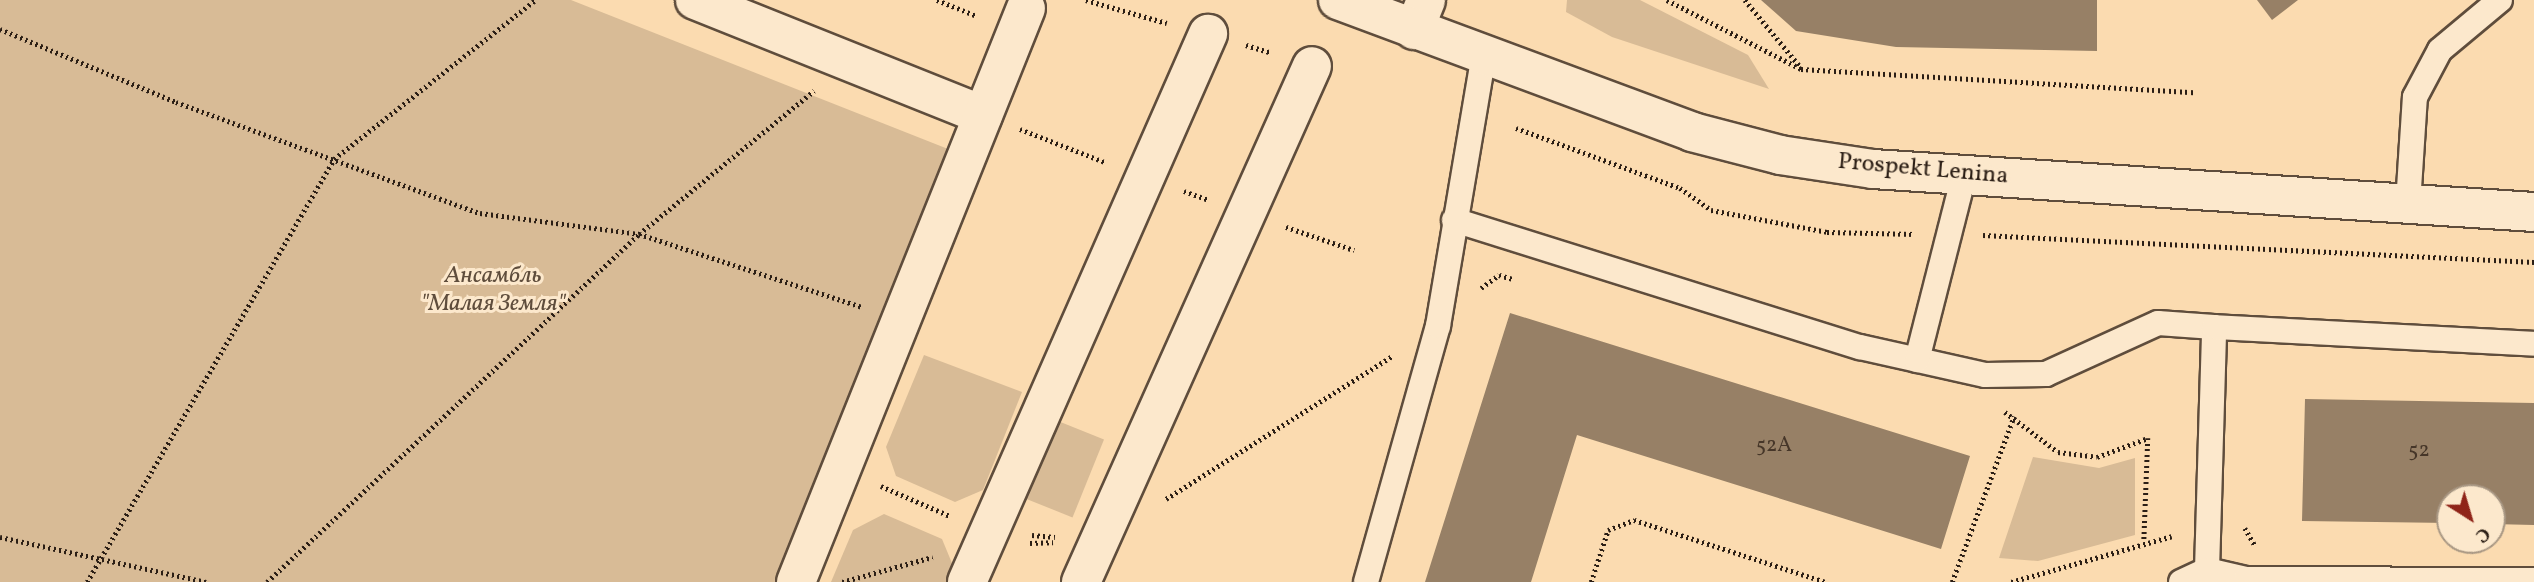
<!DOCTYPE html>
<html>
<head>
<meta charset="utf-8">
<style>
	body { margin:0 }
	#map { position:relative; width:2534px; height:582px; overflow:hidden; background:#fbdbb0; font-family:Vollkorn,serif }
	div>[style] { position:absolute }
	.green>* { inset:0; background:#d8bb96; transform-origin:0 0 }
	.building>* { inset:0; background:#978066 }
	.path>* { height:4.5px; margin-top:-2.25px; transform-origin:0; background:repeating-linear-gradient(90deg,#2b1e15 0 2px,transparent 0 5.5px) }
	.roads { filter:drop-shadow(2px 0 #5f4d3c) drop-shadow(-2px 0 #5f4d3c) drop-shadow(0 2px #5f4d3c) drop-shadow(0 -2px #5f4d3c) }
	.lane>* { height:24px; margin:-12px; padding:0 12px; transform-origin:12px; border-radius:12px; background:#fce8cc }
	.street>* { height:38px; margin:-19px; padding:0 19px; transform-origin:19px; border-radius:19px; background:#fce8cc }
	.secondary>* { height:38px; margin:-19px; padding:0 19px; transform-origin:19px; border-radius:19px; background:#fce8cc }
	span { translate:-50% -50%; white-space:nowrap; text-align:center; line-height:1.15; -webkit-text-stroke:6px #fce8cc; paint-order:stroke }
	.number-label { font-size:21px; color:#463629 }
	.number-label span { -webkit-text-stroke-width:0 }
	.street-label { font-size:24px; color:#2b1e15 }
	.park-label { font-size:24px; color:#5f4d3c; font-style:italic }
	.north { position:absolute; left:2436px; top:484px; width:70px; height:70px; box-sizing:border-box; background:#fce8cc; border:2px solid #a89783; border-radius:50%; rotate:143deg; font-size:19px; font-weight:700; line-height:28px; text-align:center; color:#2b1e15 }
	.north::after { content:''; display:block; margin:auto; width:24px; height:32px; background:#8f2418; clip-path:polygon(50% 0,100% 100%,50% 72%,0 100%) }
</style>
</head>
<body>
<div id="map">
	<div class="green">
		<i style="clip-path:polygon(0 0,571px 0,986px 164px,816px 582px,0 582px)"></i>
		<i style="clip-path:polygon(1567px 0,1640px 0,1748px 55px,1769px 89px,1612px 37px,1566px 12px)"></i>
		<i style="clip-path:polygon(924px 355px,1022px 392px,983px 490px,955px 502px,896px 476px,886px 447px)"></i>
		<i style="left:1053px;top:419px;width:55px;height:84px;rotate:22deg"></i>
		<i style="clip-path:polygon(2033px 457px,2099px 468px,2135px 458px,2135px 535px,2038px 561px,1999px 558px)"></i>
		<i style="clip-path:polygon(884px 514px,942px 539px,954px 568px,949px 582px,831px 582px,853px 530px)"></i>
	</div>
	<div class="building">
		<i style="clip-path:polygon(1761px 0,2097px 0,2097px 51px,1896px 47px,1796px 31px)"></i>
		<i style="clip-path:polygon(2257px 0,2298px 0,2272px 20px)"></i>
		<i style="clip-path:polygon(1510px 313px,1970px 456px,1941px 549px,1577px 435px,1531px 582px,1425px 582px)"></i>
		<i style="clip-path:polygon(2305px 399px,2534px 403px,2534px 525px,2492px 524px,2492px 498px,2450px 498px,2450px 523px,2302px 521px)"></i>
	</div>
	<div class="path">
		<i style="left:937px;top:0;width:43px;rotate:21.8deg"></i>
		<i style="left:1086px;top:0;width:84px;rotate:15.9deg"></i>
		<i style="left:1667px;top:0;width:151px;rotate:27.2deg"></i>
		<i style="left:1801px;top:69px;width:393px;rotate:3.4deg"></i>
		<i style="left:1745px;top:0;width:85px;rotate:50.3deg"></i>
		<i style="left:0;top:29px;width:191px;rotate:22.5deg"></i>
		<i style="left:176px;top:102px;width:324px;rotate:20.1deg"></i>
		<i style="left:480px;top:213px;width:160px;rotate:7.5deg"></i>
		<i style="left:639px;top:234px;width:236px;rotate:18.1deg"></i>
		<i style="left:1246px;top:45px;width:27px;rotate:17deg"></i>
		<i style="left:1516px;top:128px;width:175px;rotate:20.1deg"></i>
		<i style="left:1680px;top:188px;width:38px;rotate:35deg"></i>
		<i style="left:1711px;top:210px;width:118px;rotate:10.7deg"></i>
		<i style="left:1827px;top:232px;width:88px;rotate:1.3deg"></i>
		<i style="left:1020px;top:129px;width:93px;rotate:21.3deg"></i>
		<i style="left:1184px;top:191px;width:27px;rotate:20deg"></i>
		<i style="left:1286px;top:227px;width:72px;rotate:18.7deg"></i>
		<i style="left:1983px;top:235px;width:552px;rotate:2.81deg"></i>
		<i style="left:1481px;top:288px;width:22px;rotate:-36deg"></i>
		<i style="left:1499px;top:275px;width:15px;rotate:16deg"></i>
		<i style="left:2005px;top:412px;width:66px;rotate:37deg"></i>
		<i style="left:2058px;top:452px;width:39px;rotate:7deg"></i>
		<i style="left:2097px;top:457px;width:54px;rotate:-20.4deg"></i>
		<i style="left:2148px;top:438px;width:103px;rotate:92.2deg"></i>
		<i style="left:881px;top:486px;width:75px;rotate:23.5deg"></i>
		<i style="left:1166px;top:499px;width:267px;rotate:-32.3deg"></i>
		<i style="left:2245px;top:528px;width:20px;rotate:60deg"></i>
		<i style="left:1032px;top:535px;width:23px;rotate:5deg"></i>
		<i style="left:0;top:537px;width:211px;rotate:12.3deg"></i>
		<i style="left:1030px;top:543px;width:23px;rotate:-2deg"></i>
		<i style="left:87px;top:582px;width:490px;rotate:-59.7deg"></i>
		<i style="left:334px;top:159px;width:256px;rotate:-38.3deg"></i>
		<i style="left:267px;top:582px;width:509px;rotate:-43.09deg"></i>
		<i style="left:639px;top:234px;width:226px;rotate:-39.3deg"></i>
		<i style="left:842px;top:582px;width:94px;rotate:-15.4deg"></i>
		<i style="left:1591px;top:582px;width:55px;rotate:-71.9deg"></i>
		<i style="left:1608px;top:530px;width:28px;rotate:-21deg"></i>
		<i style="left:1634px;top:520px;width:202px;rotate:17.9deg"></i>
		<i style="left:1952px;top:582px;width:177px;rotate:-69.5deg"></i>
		<i style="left:2011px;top:582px;width:167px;rotate:-15.9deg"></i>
	</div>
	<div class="roads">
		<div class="lane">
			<i style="left:2408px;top:204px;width:107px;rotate:-86.3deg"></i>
			<i style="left:2415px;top:97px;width:53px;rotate:-62deg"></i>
			<i style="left:2440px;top:50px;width:78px;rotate:-39.8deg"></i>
			<i style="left:1454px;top:220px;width:425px;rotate:17.4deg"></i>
			<i style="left:1860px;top:347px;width:128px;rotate:12.6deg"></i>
			<i style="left:1985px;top:375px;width:61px;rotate:-0.9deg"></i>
			<i style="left:2046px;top:374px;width:123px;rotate:-24.5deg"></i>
			<i style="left:2158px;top:323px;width:56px;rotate:4.1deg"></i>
			<i style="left:1917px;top:360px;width:190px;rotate:-75.7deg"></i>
			<i style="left:2207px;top:570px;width:243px;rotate:-88.3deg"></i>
			<i style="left:2214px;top:327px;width:320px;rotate:3deg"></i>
			<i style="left:1366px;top:582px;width:266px;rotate:-74.3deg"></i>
			<i style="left:1438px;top:326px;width:275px;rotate:-80.4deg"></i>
			<i style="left:2181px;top:582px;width:29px;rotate:-25deg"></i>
			<i style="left:2207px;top:570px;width:40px;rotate:13deg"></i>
			<i style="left:2246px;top:579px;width:288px;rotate:0.2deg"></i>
		</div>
		<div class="street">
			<i style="left:695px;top:0;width:310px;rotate:21.8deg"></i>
			<i style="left:1414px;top:30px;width:32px;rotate:-68deg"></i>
			<i style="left:796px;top:582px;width:618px;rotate:-68.16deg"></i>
			<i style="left:967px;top:582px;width:599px;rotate:-66.26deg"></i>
			<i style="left:1081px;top:582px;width:565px;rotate:-65.88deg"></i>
		</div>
		<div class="secondary">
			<i style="left:1338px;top:0;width:378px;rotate:20.4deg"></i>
			<i style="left:1692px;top:132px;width:91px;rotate:14.6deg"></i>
			<i style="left:1780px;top:155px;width:94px;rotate:8.6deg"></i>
			<i style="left:1873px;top:169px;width:662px;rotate:3.72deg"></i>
		</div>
	</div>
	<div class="number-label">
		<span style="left:1774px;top:446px">52А</span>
		<span style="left:2419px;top:451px">52</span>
	</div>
	<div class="street-label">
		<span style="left:1923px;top:170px;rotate:5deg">Prospekt Lenina</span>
	</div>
	<div class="park-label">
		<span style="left:493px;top:291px">Ансамбль<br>"Малая Земля"</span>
	</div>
	<div class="north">С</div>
</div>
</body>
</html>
